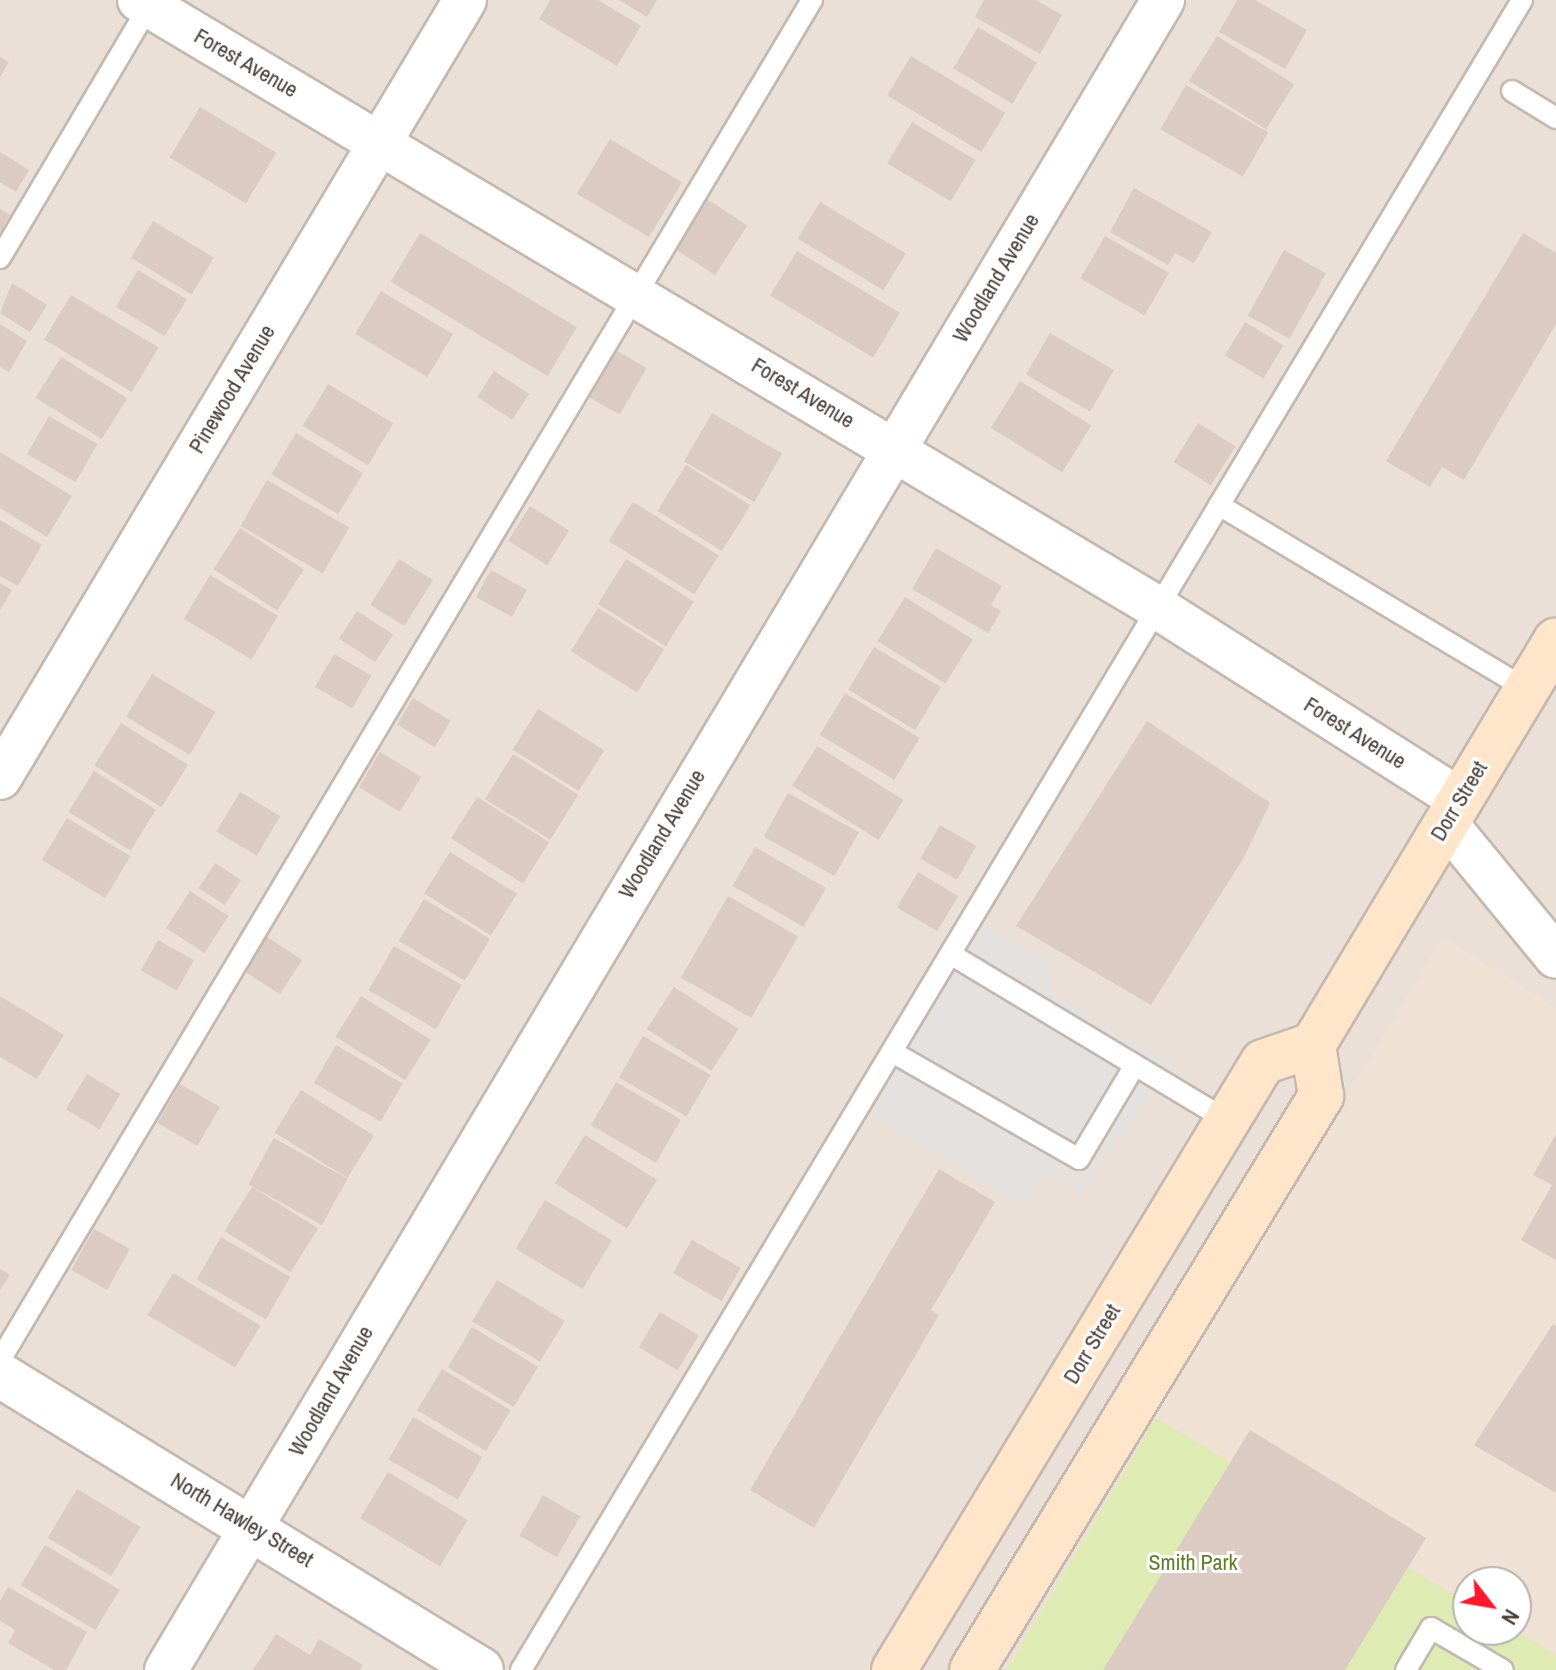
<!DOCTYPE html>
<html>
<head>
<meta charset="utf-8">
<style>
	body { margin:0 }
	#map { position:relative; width:1556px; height:1670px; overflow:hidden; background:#f6f0ea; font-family:"Archivo Narrow",sans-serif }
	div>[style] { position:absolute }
	.residential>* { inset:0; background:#eae0d8 }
	.education>* { inset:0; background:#efe1d4 }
	.green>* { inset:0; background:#deebb2 }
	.parking>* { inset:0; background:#e4e1df }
	.building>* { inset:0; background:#dbcbc2; transform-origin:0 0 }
	.roads { filter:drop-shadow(2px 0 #c5b8af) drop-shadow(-2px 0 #c5b8af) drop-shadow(0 2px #c5b8af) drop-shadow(0 -2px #c5b8af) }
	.service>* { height:20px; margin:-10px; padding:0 10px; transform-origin:10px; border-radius:10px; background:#fff }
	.minor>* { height:42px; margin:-21px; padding:0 21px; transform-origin:21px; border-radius:21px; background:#fff }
	.tertiary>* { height:44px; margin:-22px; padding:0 22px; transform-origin:22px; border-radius:22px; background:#fff }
	.secondary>* { height:44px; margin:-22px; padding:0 22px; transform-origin:22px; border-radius:22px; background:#ffe6cb }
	span { translate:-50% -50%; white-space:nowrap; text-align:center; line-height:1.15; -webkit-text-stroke:6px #fff; paint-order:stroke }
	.street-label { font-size:22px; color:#4a3f38 }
	.park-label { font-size:22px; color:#5d7f28 }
	.north { position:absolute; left:1452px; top:1566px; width:80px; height:80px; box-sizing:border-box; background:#fff; border:2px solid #b7b2af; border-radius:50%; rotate:121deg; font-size:22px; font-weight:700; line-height:32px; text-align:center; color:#4a3f38 }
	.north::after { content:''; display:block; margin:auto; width:28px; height:36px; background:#ff182b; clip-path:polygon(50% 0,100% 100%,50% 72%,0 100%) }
</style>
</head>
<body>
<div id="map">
	<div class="residential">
		<i style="clip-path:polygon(evenodd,0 0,1556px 0,1556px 1670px,1018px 1670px,1395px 1017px,1006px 1670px,0 1670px,0 0,1468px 1582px,1516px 1582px,1516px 1630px,1468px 1630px,1468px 1582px)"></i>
	</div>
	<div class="education">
		<i style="clip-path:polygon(1442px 937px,1556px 1008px,1556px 1655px,1514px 1630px,1516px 1582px,1468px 1582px,1468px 1603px,1156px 1418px)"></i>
	</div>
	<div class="green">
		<i style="clip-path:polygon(1156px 1418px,1468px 1603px,1468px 1630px,1514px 1630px,1556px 1655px,1556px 1670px,1006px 1670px)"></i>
	</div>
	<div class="parking">
		<i style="clip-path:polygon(975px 916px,1045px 963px,1052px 993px,1173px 1066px,1081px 1191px,1044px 1171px,1020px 1204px,861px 1109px)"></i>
	</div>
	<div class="building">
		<i style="clip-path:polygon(550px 0,598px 0,641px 26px,617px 66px,539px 19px)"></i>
		<i style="clip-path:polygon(619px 0,657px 0,647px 17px)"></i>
		<i style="clip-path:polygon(984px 0,1036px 0,1062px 15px,1040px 54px,975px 17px)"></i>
		<i style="clip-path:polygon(1237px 0,1255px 0,1307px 30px,1285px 69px,1219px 32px)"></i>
		<i style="left:978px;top:27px;width:69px;height:48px;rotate:31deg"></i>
		<i style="left:1217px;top:36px;width:91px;height:53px;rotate:32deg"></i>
		<i style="left:911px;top:56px;width:110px;height:46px;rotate:31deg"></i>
		<i style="clip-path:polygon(0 57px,9px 62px,0 77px)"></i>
		<i style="left:1186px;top:85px;width:95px;height:51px;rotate:30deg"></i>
		<i style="left:200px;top:107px;width:89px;height:59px;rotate:31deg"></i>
		<i style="left:912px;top:122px;width:74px;height:48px;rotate:31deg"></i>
		<i style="left:610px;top:139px;width:84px;height:64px;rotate:31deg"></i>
		<i style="clip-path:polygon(0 152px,29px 170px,16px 192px,0 182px)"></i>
		<i style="clip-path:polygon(1134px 188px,1212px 232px,1194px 263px,1175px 253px,1168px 265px,1110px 232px)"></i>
		<i style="left:702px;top:196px;width:54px;height:59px;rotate:33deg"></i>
		<i style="left:820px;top:202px;width:100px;height:43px;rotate:31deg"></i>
		<i style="clip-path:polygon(0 209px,10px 215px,0 232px)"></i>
		<i style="left:153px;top:221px;width:71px;height:43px;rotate:31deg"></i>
		<i style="left:420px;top:233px;width:183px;height:57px;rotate:31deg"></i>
		<i style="clip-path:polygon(1523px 233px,1556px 253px,1556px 324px,1464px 480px,1442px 467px,1430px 487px,1386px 461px)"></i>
		<i style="left:1105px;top:236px;width:74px;height:49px;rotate:30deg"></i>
		<i style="left:1284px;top:250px;width:48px;height:75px;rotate:29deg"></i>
		<i style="left:797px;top:251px;width:120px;height:52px;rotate:31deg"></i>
		<i style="left:138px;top:270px;width:57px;height:43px;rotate:31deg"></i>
		<i style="clip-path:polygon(12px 283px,47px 305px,30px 332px,0 313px)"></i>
		<i style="left:381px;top:291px;width:84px;height:50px;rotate:31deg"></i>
		<i style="left:71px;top:295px;width:102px;height:52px;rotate:31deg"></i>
		<i style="left:1245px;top:322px;width:45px;height:39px;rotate:31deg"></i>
		<i style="clip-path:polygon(0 324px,27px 341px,9px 372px,0 367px)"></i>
		<i style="left:1050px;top:333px;width:74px;height:48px;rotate:30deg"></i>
		<i style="left:612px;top:348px;width:40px;height:54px;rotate:30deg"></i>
		<i style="left:61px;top:357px;width:78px;height:48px;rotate:32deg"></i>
		<i style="left:494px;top:371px;width:42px;height:31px;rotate:33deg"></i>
		<i style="left:1020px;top:381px;width:84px;height:55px;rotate:32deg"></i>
		<i style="left:328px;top:384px;width:76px;height:49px;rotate:31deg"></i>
		<i style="left:712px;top:413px;width:81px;height:56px;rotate:30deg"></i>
		<i style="left:49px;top:416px;width:56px;height:44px;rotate:30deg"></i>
		<i style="left:1198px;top:423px;width:44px;height:46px;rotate:32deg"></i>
		<i style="left:296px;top:433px;width:78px;height:48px;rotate:31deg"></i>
		<i style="clip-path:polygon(0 452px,72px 496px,47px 537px,0 508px)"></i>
		<i style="left:686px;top:465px;width:76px;height:54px;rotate:32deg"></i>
		<i style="left:267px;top:480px;width:95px;height:53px;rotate:30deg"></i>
		<i style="left:633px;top:502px;width:101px;height:46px;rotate:32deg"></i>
		<i style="left:530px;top:506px;width:46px;height:41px;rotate:32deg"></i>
		<i style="clip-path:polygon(0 520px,42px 545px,18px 586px,0 576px)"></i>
		<i style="left:240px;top:528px;width:76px;height:49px;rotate:33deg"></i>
		<i style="clip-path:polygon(936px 548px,1002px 586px,991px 605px,1001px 611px,988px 633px,912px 589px)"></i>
		<i style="left:399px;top:559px;width:40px;height:54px;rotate:32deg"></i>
		<i style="left:626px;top:559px;width:80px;height:53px;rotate:32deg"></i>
		<i style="left:491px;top:570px;width:41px;height:31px;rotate:29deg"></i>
		<i style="left:210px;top:575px;width:79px;height:51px;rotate:31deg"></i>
		<i style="clip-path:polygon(0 583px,12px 590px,0 610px)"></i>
		<i style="left:905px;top:597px;width:80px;height:52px;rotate:32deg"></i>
		<i style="left:598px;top:608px;width:78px;height:51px;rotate:32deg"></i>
		<i style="left:357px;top:611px;width:43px;height:33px;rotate:33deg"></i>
		<i style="left:874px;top:647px;width:78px;height:50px;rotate:31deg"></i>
		<i style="left:334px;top:654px;width:43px;height:38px;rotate:30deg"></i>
		<i style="left:152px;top:674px;width:74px;height:50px;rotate:31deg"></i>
		<i style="left:845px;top:693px;width:87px;height:49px;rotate:31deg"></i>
		<i style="left:413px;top:698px;width:44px;height:31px;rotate:31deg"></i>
		<i style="left:538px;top:709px;width:78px;height:48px;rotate:32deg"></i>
		<i style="clip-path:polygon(1147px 721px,1270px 803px,1243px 859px,1151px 1005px,1016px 926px)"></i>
		<i style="left:121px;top:723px;width:79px;height:50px;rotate:32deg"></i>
		<i style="left:817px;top:746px;width:102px;height:47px;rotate:32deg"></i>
		<i style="left:380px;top:752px;width:48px;height:41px;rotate:31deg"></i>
		<i style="left:513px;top:754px;width:77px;height:53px;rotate:32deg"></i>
		<i style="left:94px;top:771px;width:73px;height:48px;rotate:32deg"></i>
		<i style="left:240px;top:792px;width:47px;height:46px;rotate:31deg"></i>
		<i style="left:788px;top:793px;width:81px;height:50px;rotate:29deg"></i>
		<i style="left:477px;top:797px;width:85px;height:49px;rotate:32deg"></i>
		<i style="left:67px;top:818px;width:74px;height:49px;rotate:31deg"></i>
		<i style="left:940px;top:825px;width:42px;height:39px;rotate:30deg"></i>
		<i style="left:755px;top:847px;width:82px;height:45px;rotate:30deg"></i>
		<i style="left:450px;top:852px;width:79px;height:49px;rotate:32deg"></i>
		<i style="left:215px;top:863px;width:31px;height:30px;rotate:33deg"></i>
		<i style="left:918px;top:872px;width:47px;height:41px;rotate:31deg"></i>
		<i style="left:190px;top:891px;width:46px;height:44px;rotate:33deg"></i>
		<i style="left:728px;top:896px;width:81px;height:94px;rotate:30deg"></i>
		<i style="left:424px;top:899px;width:77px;height:49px;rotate:31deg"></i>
		<i style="left:267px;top:937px;width:42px;height:41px;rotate:33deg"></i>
		<i style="left:158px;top:940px;width:41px;height:35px;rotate:29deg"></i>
		<i style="left:394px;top:946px;width:78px;height:51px;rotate:30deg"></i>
		<i style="left:674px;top:987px;width:77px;height:50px;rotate:33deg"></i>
		<i style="clip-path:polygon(0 996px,64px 1035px,37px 1079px,0 1057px)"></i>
		<i style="left:361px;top:996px;width:82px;height:48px;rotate:32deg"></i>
		<i style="left:643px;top:1036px;width:78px;height:48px;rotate:30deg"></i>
		<i style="left:336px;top:1045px;width:77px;height:44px;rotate:30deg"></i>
		<i style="left:87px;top:1074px;width:39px;height:41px;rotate:31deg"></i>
		<i style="left:616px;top:1082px;width:75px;height:50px;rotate:30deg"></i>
		<i style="left:180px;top:1084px;width:46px;height:45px;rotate:30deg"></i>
		<i style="left:301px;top:1090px;width:86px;height:50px;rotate:32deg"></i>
		<i style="clip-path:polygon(1556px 1134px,1556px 1260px,1521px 1240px,1552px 1185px,1533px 1175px)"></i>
		<i style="left:585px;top:1135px;width:85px;height:57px;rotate:32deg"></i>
		<i style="left:274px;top:1138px;width:84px;height:53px;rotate:29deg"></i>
		<i style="clip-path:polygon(939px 1169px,995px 1202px,931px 1310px,939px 1315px,814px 1528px,750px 1490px)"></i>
		<i style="left:252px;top:1187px;width:78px;height:52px;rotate:32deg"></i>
		<i style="left:545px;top:1200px;width:78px;height:57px;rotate:31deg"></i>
		<i style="left:94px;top:1229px;width:41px;height:47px;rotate:29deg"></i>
		<i style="left:221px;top:1237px;width:80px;height:49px;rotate:30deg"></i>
		<i style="left:692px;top:1240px;width:56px;height:38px;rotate:30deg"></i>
		<i style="clip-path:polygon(0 1269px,10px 1275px,0 1290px)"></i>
		<i style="left:173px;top:1273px;width:102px;height:49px;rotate:31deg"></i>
		<i style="left:497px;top:1280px;width:79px;height:48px;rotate:31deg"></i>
		<i style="left:660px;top:1312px;width:45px;height:41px;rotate:31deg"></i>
		<i style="clip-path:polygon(1553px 1324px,1556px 1326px,1556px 1493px,1474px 1445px)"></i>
		<i style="left:472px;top:1327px;width:77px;height:47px;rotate:31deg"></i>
		<i style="left:442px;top:1369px;width:80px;height:48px;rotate:31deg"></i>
		<i style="left:413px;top:1417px;width:80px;height:49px;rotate:30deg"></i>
		<i style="clip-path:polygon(1250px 1430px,1426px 1538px,1345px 1670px,1103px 1670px)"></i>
		<i style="left:388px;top:1472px;width:93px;height:54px;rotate:31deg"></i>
		<i style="left:77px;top:1489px;width:74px;height:57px;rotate:31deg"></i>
		<i style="left:543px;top:1495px;width:43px;height:47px;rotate:30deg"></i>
		<i style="left:45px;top:1545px;width:87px;height:47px;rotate:31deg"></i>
		<i style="clip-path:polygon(8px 1587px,87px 1632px,66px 1670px,54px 1670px,8px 1643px,15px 1630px,0 1621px,0 1601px)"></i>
		<i style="clip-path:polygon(276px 1634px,310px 1655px,319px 1639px,363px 1665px,360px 1670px,253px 1670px)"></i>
	</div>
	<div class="roads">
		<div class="service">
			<i style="left:1512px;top:91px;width:52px;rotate:31.5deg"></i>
			<i style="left:0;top:258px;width:296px;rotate:-59.4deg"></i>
			<i style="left:1219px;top:505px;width:358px;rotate:30.9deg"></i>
			<i style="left:952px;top:955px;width:322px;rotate:31deg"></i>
			<i style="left:894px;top:1053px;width:213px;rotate:29.8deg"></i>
			<i style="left:1079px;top:1159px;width:109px;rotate:-59.2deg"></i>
			<i style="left:0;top:1360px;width:1584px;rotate:-59.16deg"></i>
			<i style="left:521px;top:1670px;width:1947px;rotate:-59.06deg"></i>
			<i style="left:1406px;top:1670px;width:49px;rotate:-59.2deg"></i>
			<i style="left:1431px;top:1628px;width:83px;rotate:30.3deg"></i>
		</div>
		<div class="minor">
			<i style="left:139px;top:0;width:1187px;rotate:30.82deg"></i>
			<i style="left:1158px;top:608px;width:356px;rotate:32.4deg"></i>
			<i style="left:0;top:778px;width:906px;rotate:-59.13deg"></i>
			<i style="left:1446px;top:823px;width:173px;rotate:50.6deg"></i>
			<i style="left:166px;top:1670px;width:1945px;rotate:-59.16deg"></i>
		</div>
		<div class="tertiary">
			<i style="left:0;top:1375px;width:564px;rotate:31.52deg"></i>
		</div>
		<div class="secondary">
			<i style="left:894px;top:1670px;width:711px;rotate:-58.75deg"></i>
			<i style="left:1263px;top:1062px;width:53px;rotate:-18.8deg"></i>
			<i style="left:1313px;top:1045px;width:472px;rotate:-59deg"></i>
			<i style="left:972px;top:1670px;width:672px;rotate:-58.7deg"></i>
			<i style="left:1321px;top:1096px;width:52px;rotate:-98.9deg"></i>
		</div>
	</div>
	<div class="street-label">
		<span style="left:246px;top:63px;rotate:30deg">Forest Avenue</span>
		<span style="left:996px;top:278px;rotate:-59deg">Woodland Avenue</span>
		<span style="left:232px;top:389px;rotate:-59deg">Pinewood Avenue</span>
		<span style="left:803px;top:393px;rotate:31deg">Forest Avenue</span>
		<span style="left:1355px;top:733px;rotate:32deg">Forest Avenue</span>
		<span style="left:1459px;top:801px;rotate:-59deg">Dorr Street</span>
		<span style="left:662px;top:834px;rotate:-59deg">Woodland Avenue</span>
		<span style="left:1092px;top:1344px;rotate:-59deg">Dorr Street</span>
		<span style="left:331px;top:1391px;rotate:-60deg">Woodland Avenue</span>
		<span style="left:242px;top:1520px;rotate:31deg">North Hawley Street</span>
	</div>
	<div class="park-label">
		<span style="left:1193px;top:1563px">Smith Park</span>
	</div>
	<div class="north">N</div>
</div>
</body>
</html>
